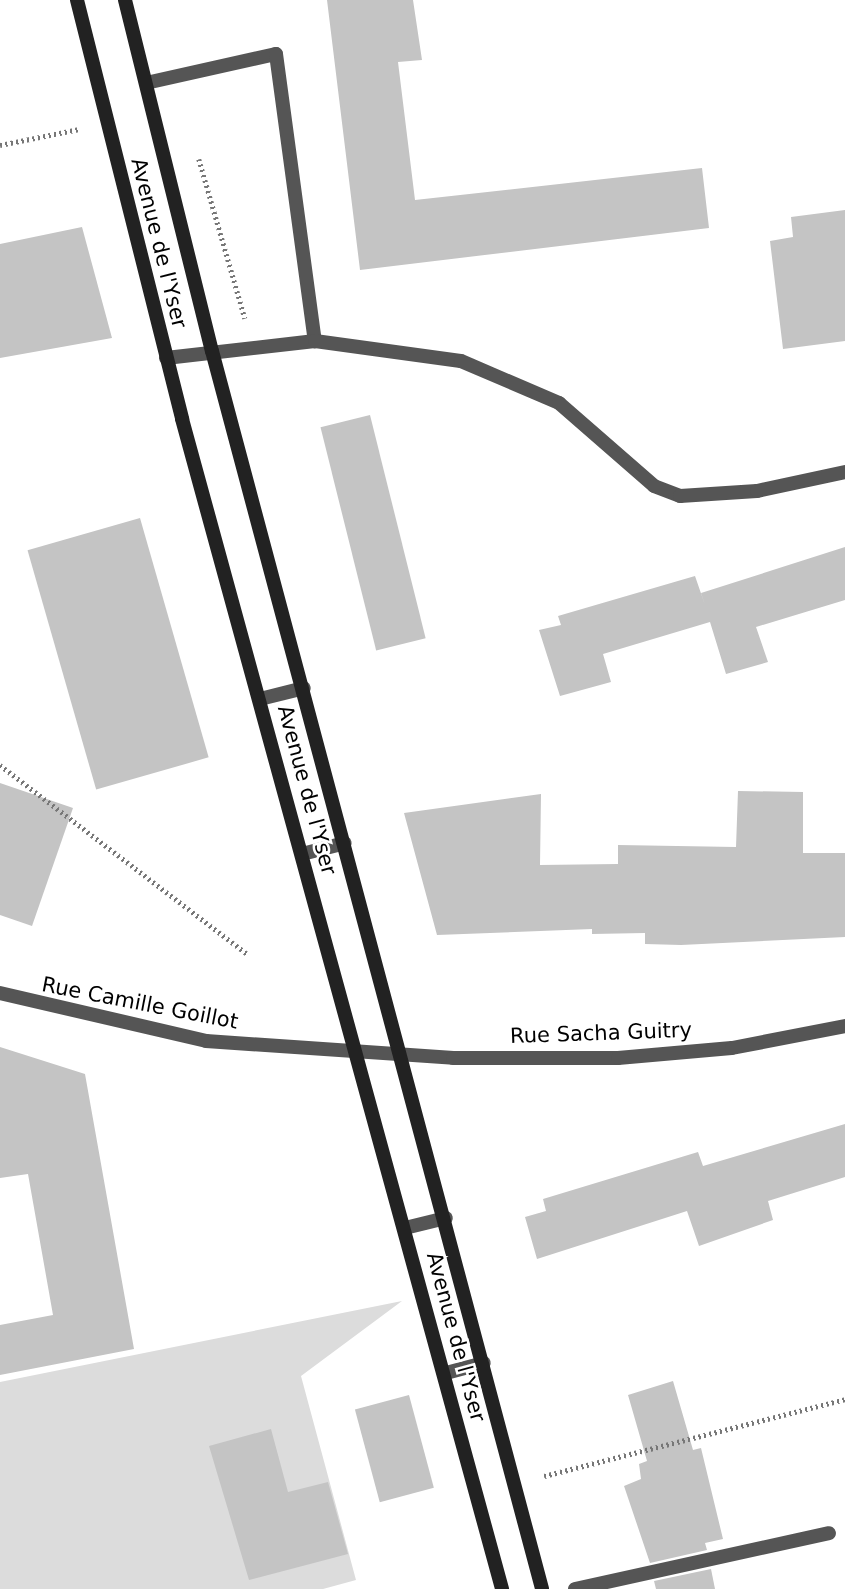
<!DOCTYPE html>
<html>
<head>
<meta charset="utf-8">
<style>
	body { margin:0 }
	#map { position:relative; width:845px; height:1589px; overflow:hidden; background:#fff; font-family:"DejaVu Sans",sans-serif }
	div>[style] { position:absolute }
	.green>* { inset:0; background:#dcdcdc }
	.building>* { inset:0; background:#c4c4c4; transform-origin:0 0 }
	.path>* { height:4.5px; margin-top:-2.25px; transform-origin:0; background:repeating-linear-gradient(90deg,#777 0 2px,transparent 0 5.5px) }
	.service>* { height:14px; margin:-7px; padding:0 7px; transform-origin:7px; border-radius:7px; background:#555 }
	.minor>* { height:14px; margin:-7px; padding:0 7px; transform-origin:7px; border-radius:7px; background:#555 }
	.secondary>* { height:14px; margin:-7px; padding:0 7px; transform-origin:7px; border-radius:7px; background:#222 }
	span { translate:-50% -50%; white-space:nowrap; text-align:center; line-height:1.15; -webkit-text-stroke:5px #fff; paint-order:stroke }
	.street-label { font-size:21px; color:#000 }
</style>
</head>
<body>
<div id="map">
	<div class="green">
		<i style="clip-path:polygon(402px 1301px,301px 1376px,356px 1580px,323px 1589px,0 1589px,0 1382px)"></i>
	</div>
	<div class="building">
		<i style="clip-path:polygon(327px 0,413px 0,422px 60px,398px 62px,415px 200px,702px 168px,709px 228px,360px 270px)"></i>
		<i style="clip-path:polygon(845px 210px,845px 341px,783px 349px,770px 241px,793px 237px,791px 217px)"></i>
		<i style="clip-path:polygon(82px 227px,112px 338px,0 358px,0 244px)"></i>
		<i style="left:370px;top:415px;width:230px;height:51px;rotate:76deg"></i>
		<i style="left:140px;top:518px;width:249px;height:117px;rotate:74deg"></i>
		<i style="clip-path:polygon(845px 547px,845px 600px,756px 627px,768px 662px,726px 674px,710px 622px,603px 654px,611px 682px,560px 696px,539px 630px,561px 625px,558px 616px,695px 576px,705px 605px,701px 593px)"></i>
		<i style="clip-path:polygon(0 783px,73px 808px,32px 926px,0 915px)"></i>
		<i style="clip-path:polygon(738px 791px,803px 792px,803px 853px,845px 853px,845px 937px,681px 945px,645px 944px,645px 933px,592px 934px,592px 929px,437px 935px,404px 813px,541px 794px,540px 865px,618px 864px,618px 845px,736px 847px)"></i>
		<i style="clip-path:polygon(0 1047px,85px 1074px,134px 1349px,0 1375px,0 1325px,53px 1315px,28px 1174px,0 1178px)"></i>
		<i style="clip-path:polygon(845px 1124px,845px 1177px,768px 1201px,773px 1220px,699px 1246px,687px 1211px,537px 1259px,525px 1217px,546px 1211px,543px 1199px,698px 1152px,703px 1166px)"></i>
		<i style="clip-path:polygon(673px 1381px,693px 1450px,701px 1448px,723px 1539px,705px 1543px,707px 1550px,650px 1563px,624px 1486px,641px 1479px,639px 1464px,647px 1461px,628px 1395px)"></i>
		<i style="left:409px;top:1395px;width:96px;height:56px;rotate:75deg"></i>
		<i style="clip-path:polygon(271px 1429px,288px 1492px,328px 1482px,348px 1554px,249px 1580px,209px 1446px)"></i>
		<i style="clip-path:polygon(711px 1569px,715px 1589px,656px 1589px,654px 1581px)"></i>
	</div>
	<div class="path">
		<i style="left:0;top:145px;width:81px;rotate:-11.4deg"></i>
		<i style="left:199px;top:159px;width:166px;rotate:73.9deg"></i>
		<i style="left:0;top:765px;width:311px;rotate:37.4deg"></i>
		<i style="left:544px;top:1476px;width:311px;rotate:-14.3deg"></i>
	</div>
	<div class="service">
		<i style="left:146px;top:83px;width:133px;rotate:-12.6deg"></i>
		<i style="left:276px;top:54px;width:290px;rotate:82.3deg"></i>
		<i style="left:575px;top:1589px;width:260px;rotate:-12.4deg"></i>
	</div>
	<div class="minor">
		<i style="left:166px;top:358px;width:150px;rotate:-6.5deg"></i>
		<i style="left:315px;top:341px;width:147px;rotate:7.8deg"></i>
		<i style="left:461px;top:361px;width:107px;rotate:23.2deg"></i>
		<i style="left:559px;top:403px;width:126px;rotate:41.1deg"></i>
		<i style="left:654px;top:486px;width:28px;rotate:21deg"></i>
		<i style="left:680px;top:496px;width:77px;rotate:-3.7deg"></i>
		<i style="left:757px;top:491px;width:90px;rotate:-12.2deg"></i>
		<i style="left:260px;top:699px;width:45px;rotate:-14deg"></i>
		<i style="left:302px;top:854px;width:44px;rotate:-14.3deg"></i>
		<i style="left:0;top:993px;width:212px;rotate:13.1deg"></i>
		<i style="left:206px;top:1041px;width:248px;rotate:3.9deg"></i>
		<i style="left:453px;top:1058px;width:165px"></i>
		<i style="left:618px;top:1058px;width:114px;rotate:-5deg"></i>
		<i style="left:732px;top:1048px;width:115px;rotate:-11deg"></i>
		<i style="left:405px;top:1228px;width:42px;rotate:-13.7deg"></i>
		<i style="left:446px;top:1373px;width:39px;rotate:-15deg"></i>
	</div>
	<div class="secondary">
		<i style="left:77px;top:0;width:432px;rotate:75.9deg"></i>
		<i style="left:182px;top:419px;width:1213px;rotate:74.7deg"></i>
		<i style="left:125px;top:0;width:362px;rotate:76.1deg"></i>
		<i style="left:212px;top:351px;width:1281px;rotate:75.07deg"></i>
	</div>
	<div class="street-label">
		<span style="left:159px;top:243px;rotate:76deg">Avenue de l'Yser</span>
		<span style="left:307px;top:790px;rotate:75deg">Avenue de l'Yser</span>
		<span style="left:140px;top:1003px;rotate:11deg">Rue Camille Goillot</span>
		<span style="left:601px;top:1033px;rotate:-2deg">Rue Sacha Guitry</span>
		<span style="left:456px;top:1337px;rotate:75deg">Avenue de l'Yser</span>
	</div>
</div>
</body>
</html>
